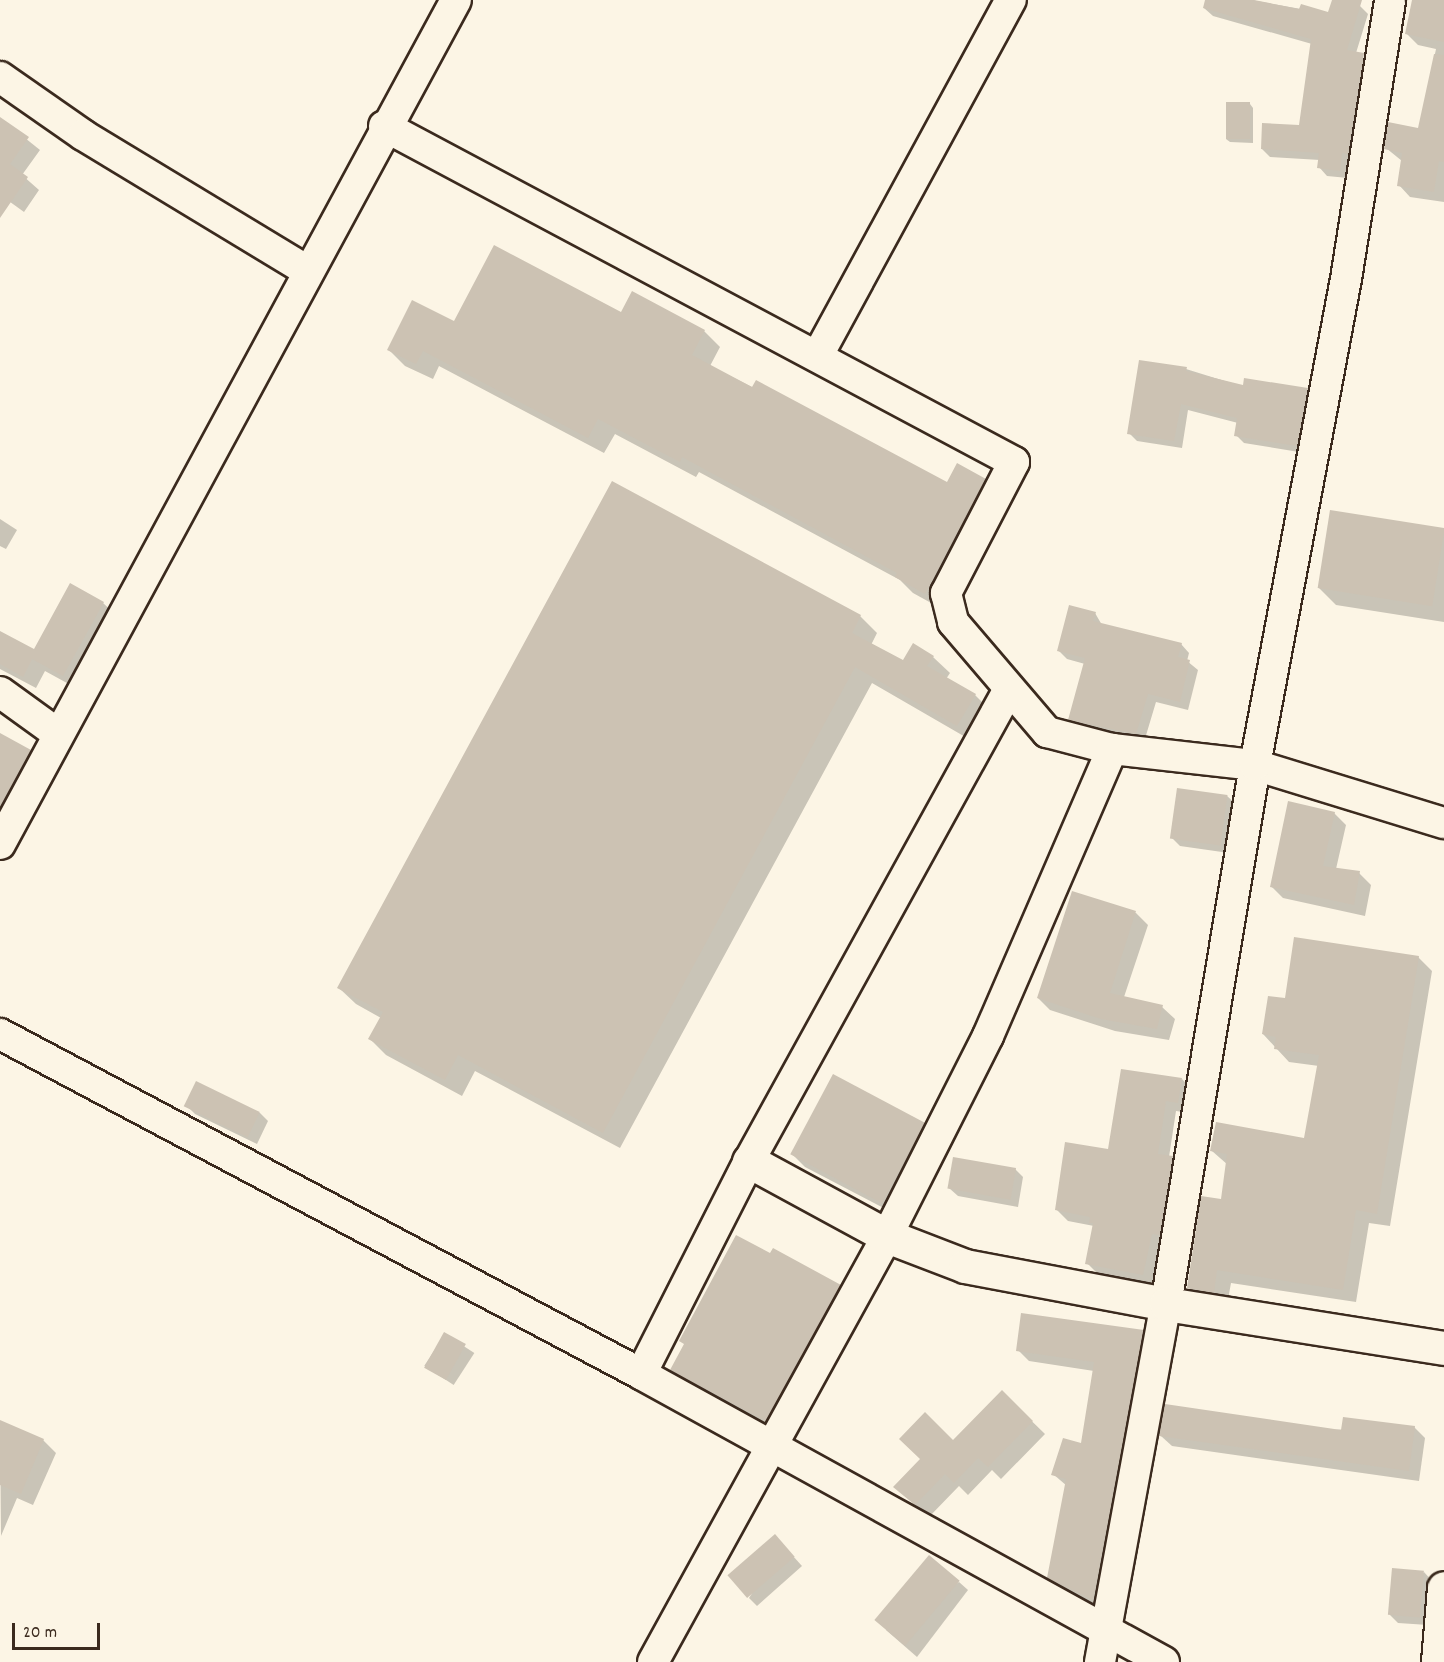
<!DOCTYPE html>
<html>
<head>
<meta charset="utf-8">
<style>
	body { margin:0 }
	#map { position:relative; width:1444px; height:1662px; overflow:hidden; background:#fcf5e5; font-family:Dekko,sans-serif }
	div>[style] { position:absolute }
	.shadow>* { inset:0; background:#0003; transform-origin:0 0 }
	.building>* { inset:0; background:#ccc2b3; transform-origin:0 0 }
	.roads { filter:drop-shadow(2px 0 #3b2a1e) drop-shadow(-2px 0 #3b2a1e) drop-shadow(0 2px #3b2a1e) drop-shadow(0 -2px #3b2a1e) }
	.minor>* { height:30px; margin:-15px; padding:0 15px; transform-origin:15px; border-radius:15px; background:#fcf5e5 }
	.tertiary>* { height:33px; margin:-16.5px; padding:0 16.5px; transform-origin:16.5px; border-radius:16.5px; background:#fcf5e5 }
	.primary>* { height:33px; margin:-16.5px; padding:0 16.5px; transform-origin:16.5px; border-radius:16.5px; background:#fcf5e5 }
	span { translate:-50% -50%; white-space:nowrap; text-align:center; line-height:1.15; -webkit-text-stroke:4.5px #fcf5e5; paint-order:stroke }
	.scale { position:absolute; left:12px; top:1623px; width:88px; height:27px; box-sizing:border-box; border:3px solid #3b2a1e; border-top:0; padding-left:8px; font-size:18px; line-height:21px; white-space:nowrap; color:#3b2a1e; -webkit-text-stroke:4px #fcf5e5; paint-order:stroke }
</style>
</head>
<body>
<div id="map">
	<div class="shadow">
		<i style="clip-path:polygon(1206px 0,1251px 0,1329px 14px,1334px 0,1340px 0,1360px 6px,1368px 14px,1356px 53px,1372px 63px,1348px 178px,1327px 176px,1319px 167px,1320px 160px,1270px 157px,1262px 149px,1300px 127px,1312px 44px,1213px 16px,1204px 8px)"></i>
		<i style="clip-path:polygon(1414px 0,1444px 0,1444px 202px,1410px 197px,1399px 185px,1402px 161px,1386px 148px,1419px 130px,1436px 49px,1418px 45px,1407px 34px)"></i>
		<i style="clip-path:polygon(1250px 104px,1253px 108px,1253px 143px,1230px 142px,1226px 139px)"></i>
		<i style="clip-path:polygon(0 118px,40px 150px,22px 175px,39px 190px,24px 212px,6px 199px,0 208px)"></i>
		<i style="clip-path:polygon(622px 314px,704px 331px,720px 347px,710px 366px,947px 484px,985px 480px,1001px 496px,942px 609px,913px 593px,900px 580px,699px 472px,696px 477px,615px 434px,604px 453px,439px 366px,433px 379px,405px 366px,389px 350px,455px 323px)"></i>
		<i style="clip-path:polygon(1186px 369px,1244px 387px,1307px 390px,1315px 398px,1305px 453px,1244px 443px,1236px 435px,1238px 423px,1188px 410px,1182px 448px,1137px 441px,1129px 433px)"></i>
		<i style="clip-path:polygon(613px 483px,860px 616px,877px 633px,871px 645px,903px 662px,933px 657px,950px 673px,946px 679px,975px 695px,992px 712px,974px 742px,872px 683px,620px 1148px,475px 1071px,462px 1096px,386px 1055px,370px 1039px,381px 1018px,356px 1004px,339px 988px)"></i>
		<i style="clip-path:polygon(0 519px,17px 530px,6px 549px,0 546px)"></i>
		<i style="clip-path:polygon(1444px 530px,1444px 622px,1336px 605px,1319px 588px)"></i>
		<i style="clip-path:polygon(103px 603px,116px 615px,76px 688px,45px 671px,36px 688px,0 669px,0 632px,34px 651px)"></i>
		<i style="clip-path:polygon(1095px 613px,1102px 625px,1181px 644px,1189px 653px,1187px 661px,1198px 670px,1188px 710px,1156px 702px,1144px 742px,1077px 727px,1069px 719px,1085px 664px,1067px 659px,1059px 651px)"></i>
		<i style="clip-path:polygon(0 746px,30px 751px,39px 759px,0 831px)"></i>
		<i style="clip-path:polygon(1227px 796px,1236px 804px,1229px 853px,1180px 846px,1172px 838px)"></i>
		<i style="clip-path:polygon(1334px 813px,1346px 825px,1336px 869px,1359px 873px,1371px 885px,1365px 916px,1283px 898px,1271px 886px)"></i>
		<i style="clip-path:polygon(1073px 893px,1136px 913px,1148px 925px,1124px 997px,1162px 1007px,1175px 1019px,1169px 1040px,1115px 1031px,1050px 1010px,1038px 998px)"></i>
		<i style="clip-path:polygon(1418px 957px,1432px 971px,1390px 1226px,1369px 1223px,1356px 1302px,1231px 1283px,1227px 1305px,1203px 1301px,1189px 1288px,1223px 1201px,1228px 1165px,1212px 1151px,1306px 1140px,1319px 1066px,1289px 1062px,1263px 1034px,1286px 1000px)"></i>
		<i style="clip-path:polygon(1182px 1079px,1192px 1090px,1189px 1113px,1176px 1111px,1169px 1157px,1183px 1168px,1154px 1284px,1098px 1274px,1087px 1263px,1094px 1226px,1068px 1221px,1057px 1210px,1109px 1150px)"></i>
		<i style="clip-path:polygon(186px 1105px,260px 1113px,268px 1121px,257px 1144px,195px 1114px)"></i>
		<i style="clip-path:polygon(924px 1123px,937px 1136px,897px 1215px,805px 1167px,793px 1155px)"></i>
		<i style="clip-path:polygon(1015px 1169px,1023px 1177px,1018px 1207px,958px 1196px,949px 1188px)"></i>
		<i style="clip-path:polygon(770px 1255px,840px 1286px,857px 1303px,783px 1437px,689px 1386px,672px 1370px)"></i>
		<i style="clip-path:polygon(1143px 1331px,1154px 1342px,1104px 1610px,1060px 1589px,1048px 1577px,1067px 1486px,1053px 1474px,1082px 1445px,1094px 1371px,1029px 1361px,1018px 1350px)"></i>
		<i style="left:445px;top:1334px;width:35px;height:38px;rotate:33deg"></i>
		<i style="clip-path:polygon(1002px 1392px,1045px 1434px,1001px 1479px,992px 1470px,968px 1495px,959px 1486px,929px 1517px,895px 1487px,953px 1442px)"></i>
		<i style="clip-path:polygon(0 1422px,43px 1440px,56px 1453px,33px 1505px,17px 1498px,1px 1536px)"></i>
		<i style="clip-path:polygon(1414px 1427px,1425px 1438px,1419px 1481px,1172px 1446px,1161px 1436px)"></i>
		<i style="clip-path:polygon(783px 1545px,802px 1566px,757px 1606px,749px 1598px)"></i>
		<i style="clip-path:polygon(1424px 1572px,1432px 1581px,1428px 1625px,1398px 1623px,1390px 1615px)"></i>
		<i style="clip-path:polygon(959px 1582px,968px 1590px,917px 1657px,886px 1630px)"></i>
	</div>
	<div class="building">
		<i style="clip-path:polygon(1205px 0,1254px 0,1299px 9px,1301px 4px,1328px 12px,1332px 0,1362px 0,1347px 50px,1364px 53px,1348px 154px,1342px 153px,1340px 171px,1317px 168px,1319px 153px,1261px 149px,1262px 123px,1299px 125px,1311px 39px,1203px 8px)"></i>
		<i style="clip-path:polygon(1412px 0,1444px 0,1444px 42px,1405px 34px)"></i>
		<i style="clip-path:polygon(1434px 54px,1444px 55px,1444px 162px,1439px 161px,1434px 192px,1397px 186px,1402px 153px,1384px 149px,1388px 122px,1418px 128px)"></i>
		<i style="left:1226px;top:102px;width:24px;height:37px"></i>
		<i style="clip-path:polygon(0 117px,29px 137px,10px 164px,28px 177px,0 218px)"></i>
		<i style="clip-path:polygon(494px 245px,621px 312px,632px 291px,705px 330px,692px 355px,752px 387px,756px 380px,947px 482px,957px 463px,986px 479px,925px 594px,895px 577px,897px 573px,682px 457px,680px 462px,598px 419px,588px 438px,423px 351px,416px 364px,387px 350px,412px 300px,454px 321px)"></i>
		<i style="clip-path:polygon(1139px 360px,1187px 367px,1186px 371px,1243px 385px,1244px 378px,1308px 388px,1297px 446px,1234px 436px,1237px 418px,1181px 404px,1174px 441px,1127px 434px)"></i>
		<i style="clip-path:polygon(612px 481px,861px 615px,852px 633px,903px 660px,913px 643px,934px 656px,927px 666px,976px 694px,957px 726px,855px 667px,603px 1133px,458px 1055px,445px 1080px,368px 1039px,383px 1012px,337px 988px)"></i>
		<i style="left:1330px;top:510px;width:116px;height:79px;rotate:9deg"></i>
		<i style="clip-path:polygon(70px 583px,104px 602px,63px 676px,32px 659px,23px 677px,0 664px,0 631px,34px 649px)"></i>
		<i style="clip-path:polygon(1069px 605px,1096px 612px,1093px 621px,1182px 643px,1178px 657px,1190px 660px,1180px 702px,1148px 694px,1136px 734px,1068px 720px,1085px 658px,1057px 651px)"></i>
		<i style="clip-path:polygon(0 733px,31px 750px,0 808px)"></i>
		<i style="left:1177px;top:788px;width:51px;height:51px;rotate:8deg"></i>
		<i style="clip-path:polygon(1288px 801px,1335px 812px,1323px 866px,1360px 871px,1354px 905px,1270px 887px)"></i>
		<i style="clip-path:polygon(1072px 891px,1136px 911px,1110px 993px,1163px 1005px,1157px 1029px,1101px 1019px,1037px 998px)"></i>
		<i style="clip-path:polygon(1294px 937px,1419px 956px,1377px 1214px,1356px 1210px,1343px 1290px,1217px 1270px,1214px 1293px,1187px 1288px,1201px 1196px,1221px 1199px,1227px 1154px,1210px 1151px,1216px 1122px,1304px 1138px,1319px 1055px,1274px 1049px,1276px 1037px,1262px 1034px,1268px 996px,1285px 998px)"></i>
		<i style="clip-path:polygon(1121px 1069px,1182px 1078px,1178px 1103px,1166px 1101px,1158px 1154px,1173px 1156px,1160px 1235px,1152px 1234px,1143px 1275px,1085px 1264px,1093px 1223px,1089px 1223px,1090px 1217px,1055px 1210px,1065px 1142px,1108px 1149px)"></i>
		<i style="left:833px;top:1074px;width:104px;height:91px;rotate:28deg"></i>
		<i style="left:196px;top:1081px;width:71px;height:28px;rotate:26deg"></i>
		<i style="left:953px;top:1157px;width:64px;height:32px;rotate:10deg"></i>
		<i style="clip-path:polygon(736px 1235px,770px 1253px,773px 1248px,841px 1285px,766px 1421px,670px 1370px,684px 1344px,679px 1341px)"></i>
		<i style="clip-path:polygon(1021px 1313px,1144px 1330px,1093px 1600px,1047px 1578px,1066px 1479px,1051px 1475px,1063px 1438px,1081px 1443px,1094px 1362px,1016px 1351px)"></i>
		<i style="left:444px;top:1332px;width:25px;height:41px;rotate:29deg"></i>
		<i style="clip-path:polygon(1002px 1390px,1033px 1421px,988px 1467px,978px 1458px,954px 1483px,945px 1474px,915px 1505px,893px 1487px,920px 1459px,899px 1439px,925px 1412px,953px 1440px)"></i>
		<i style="clip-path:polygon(1165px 1404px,1341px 1430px,1343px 1417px,1415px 1426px,1409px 1471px,1159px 1436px)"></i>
		<i style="clip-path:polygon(0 1420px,44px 1439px,21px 1494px,0 1485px)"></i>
		<i style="left:775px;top:1534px;width:30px;height:63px;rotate:49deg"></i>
		<i style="left:929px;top:1555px;width:40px;height:85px;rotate:40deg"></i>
		<i style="left:1392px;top:1568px;width:32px;height:47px;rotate:5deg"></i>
	</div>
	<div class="roads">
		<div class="minor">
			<i style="left:0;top:77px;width:101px;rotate:34.9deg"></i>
			<i style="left:83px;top:135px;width:263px;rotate:31.2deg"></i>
			<i style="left:384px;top:126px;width:714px;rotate:28.07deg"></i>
			<i style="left:1014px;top:462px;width:148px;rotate:117.4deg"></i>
			<i style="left:946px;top:593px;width:30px;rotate:76deg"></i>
			<i style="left:953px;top:622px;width:145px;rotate:49.5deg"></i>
			<i style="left:1047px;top:732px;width:67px;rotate:14.7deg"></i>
			<i style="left:1112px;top:749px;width:144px;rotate:6.4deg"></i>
			<i style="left:1255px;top:765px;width:198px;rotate:17.1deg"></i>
			<i style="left:818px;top:355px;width:404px;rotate:-61.5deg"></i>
			<i style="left:0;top:692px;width:72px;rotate:35.9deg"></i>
			<i style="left:0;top:844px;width:959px;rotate:-61.62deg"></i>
			<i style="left:0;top:1034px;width:726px;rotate:27.94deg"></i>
			<i style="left:641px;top:1374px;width:597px;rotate:28.84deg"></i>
			<i style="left:641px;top:1374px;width:239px;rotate:-63.1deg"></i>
			<i style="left:749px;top:1161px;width:539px;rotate:-61.15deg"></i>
			<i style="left:653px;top:1662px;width:486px;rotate:-61.2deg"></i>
			<i style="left:887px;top:1236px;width:224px;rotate:-63.2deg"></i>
			<i style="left:988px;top:1036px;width:313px;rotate:-66.6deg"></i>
			<i style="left:1100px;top:1662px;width:364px;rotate:-79.6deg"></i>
			<i style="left:1166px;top:1304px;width:546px;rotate:-80.62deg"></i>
			<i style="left:1255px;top:765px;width:494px;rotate:-79.4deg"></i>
			<i style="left:1346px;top:279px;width:282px;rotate:-81deg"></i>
		</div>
		<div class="tertiary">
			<i style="left:749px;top:1161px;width:157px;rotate:28.5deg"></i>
			<i style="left:887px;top:1236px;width:84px;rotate:21deg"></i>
			<i style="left:965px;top:1266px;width:205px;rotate:10.7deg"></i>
			<i style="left:1166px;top:1304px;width:281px;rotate:9deg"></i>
		</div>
		<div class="primary">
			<i style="left:1438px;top:1662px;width:74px;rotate:-85.4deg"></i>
		</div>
	</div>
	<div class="scale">20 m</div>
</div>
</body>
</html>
